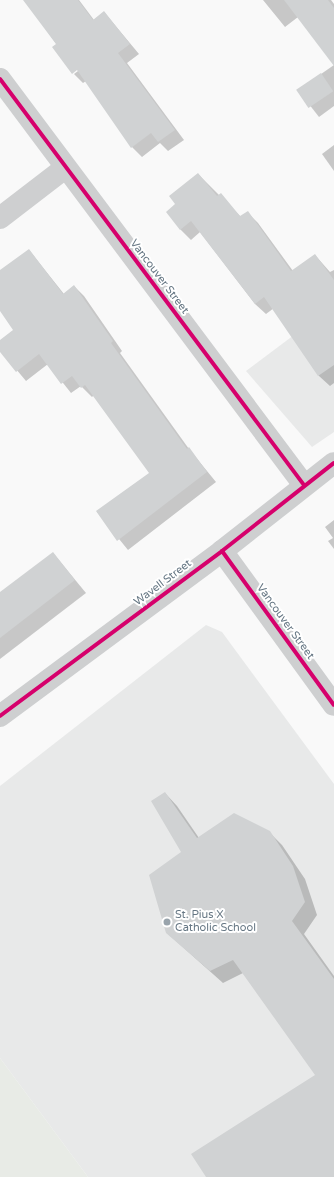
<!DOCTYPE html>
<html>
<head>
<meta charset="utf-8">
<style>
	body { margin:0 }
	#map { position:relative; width:334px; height:1177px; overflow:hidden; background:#f9f9f9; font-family:"Varela Round",sans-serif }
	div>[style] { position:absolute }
	.built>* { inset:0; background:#e8e9e9 }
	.green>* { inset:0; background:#e8ebe6 }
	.shadow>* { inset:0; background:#0003 }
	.building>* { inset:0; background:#d0d2d3; transform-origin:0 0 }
	.minor>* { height:22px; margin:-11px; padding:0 11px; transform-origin:11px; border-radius:11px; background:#cecfd0 }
	.cycleway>* { height:4px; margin:-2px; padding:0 2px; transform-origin:2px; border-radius:2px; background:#d6006c }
	.dots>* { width:11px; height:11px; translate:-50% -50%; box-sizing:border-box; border:2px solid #fff; border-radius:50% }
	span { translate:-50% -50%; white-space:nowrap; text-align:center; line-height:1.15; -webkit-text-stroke:4px #fff; paint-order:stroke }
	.street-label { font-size:11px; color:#657683 }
	.poi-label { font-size:11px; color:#657683 }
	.left { translate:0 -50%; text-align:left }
</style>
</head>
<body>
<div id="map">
	<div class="built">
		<i style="clip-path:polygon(334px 305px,334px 432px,312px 447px,246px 371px)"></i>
		<i style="clip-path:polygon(206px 625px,222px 632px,334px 784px,334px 1177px,88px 1177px,0 1058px,0 786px)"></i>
	</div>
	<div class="green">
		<i style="clip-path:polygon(0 1058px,88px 1177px,0 1177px)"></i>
	</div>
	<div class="shadow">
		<i style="clip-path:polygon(25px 0,79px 0,94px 20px,104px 12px,139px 54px,127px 63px,184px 140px,168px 151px,160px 143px,142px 157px,132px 147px,86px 81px,83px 83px,74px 74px,82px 68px,57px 45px)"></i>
		<i style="clip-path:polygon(263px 0,331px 0,334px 4px,334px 64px,298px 17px,285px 27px)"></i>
		<i style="clip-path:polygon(334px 65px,334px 106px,319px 117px,298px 90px)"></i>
		<i style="clip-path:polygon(334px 145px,334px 171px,322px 154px)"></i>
		<i style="clip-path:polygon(198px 174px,241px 217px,247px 212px,258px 223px,293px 271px,315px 255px,330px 272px,334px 270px,334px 383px,330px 386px,319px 376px,274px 308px,266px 314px,255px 304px,200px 232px,191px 240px,180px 229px,177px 204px)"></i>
		<i style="clip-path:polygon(29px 250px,64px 294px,74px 286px,84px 296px,122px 351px,120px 353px,189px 449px,216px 482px,128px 550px,97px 512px,151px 474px,94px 395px,92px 397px,81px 386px,71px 393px,48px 364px,26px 381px,0 350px,0 341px,14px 330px,0 309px,0 271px)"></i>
		<i style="clip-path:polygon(334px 520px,334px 549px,328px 541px,333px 538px,325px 527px)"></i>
		<i style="clip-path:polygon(53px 553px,86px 593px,0 659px,0 594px)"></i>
		<i style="clip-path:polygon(165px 793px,177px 806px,199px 838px,269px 832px,282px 845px,305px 879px,317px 915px,304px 934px,334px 976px,334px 1177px,208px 1177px,317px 1075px,243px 973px,223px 983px,167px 933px,182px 853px)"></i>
	</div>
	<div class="building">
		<i style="clip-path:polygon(23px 0,78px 0,93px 20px,104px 11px,130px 44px,118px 53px,175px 130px,158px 142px,151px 133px,131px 148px,77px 70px,72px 74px,52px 47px,56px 44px)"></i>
		<i style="clip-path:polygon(284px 0,328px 0,334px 8px,334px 66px)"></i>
		<i style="left:321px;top:73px;width:22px;height:30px;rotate:56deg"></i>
		<i style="clip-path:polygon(198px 173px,217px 196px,221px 193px,240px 216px,248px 211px,291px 271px,315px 254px,334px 280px,334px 365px,318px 376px,264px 297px,255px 304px,191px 221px,180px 230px,166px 212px,175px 204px,169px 196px)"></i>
		<i style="clip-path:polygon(29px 249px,63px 294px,74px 285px,113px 341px,111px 343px,187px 449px,189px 447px,207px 472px,117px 541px,96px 511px,149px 473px,85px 385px,81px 388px,72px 376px,61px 384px,39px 354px,16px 372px,0 352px,0 340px,13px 330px,0 311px,0 270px)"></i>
		<i style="clip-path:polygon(53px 552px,75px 580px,0 638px,0 592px)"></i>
		<i style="clip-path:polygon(165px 792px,197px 838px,234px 813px,270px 831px,293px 866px,305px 902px,292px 921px,334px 979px,334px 1177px,206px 1177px,191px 1154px,315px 1075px,233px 960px,210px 971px,166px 933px,149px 875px,181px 852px,151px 801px)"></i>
	</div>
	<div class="minor">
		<i style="left:0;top:79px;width:507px;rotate:53.18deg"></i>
		<i style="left:0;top:218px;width:82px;rotate:-37.6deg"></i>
		<i style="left:222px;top:551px;width:190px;rotate:54deg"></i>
		<i style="left:0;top:716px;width:277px;rotate:-36.6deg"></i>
		<i style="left:222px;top:551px;width:142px;rotate:-38.2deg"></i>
	</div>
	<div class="cycleway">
		<i style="left:0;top:79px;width:507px;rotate:53.18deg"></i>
		<i style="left:222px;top:551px;width:190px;rotate:54deg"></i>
		<i style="left:0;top:716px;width:277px;rotate:-36.6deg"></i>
		<i style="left:222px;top:551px;width:142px;rotate:-38.2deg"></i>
	</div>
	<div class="dots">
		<i style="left:167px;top:922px;background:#99a4ac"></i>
	</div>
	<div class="street-label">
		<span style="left:159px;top:277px;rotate:53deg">Vancouver Street</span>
		<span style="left:163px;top:583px;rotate:-37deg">Wavell Street</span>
		<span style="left:285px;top:622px;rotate:54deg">Vancouver Street</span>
	</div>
	<div class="poi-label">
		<span class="left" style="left:175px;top:922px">St. Pius X<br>Catholic School</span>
	</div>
</div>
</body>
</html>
